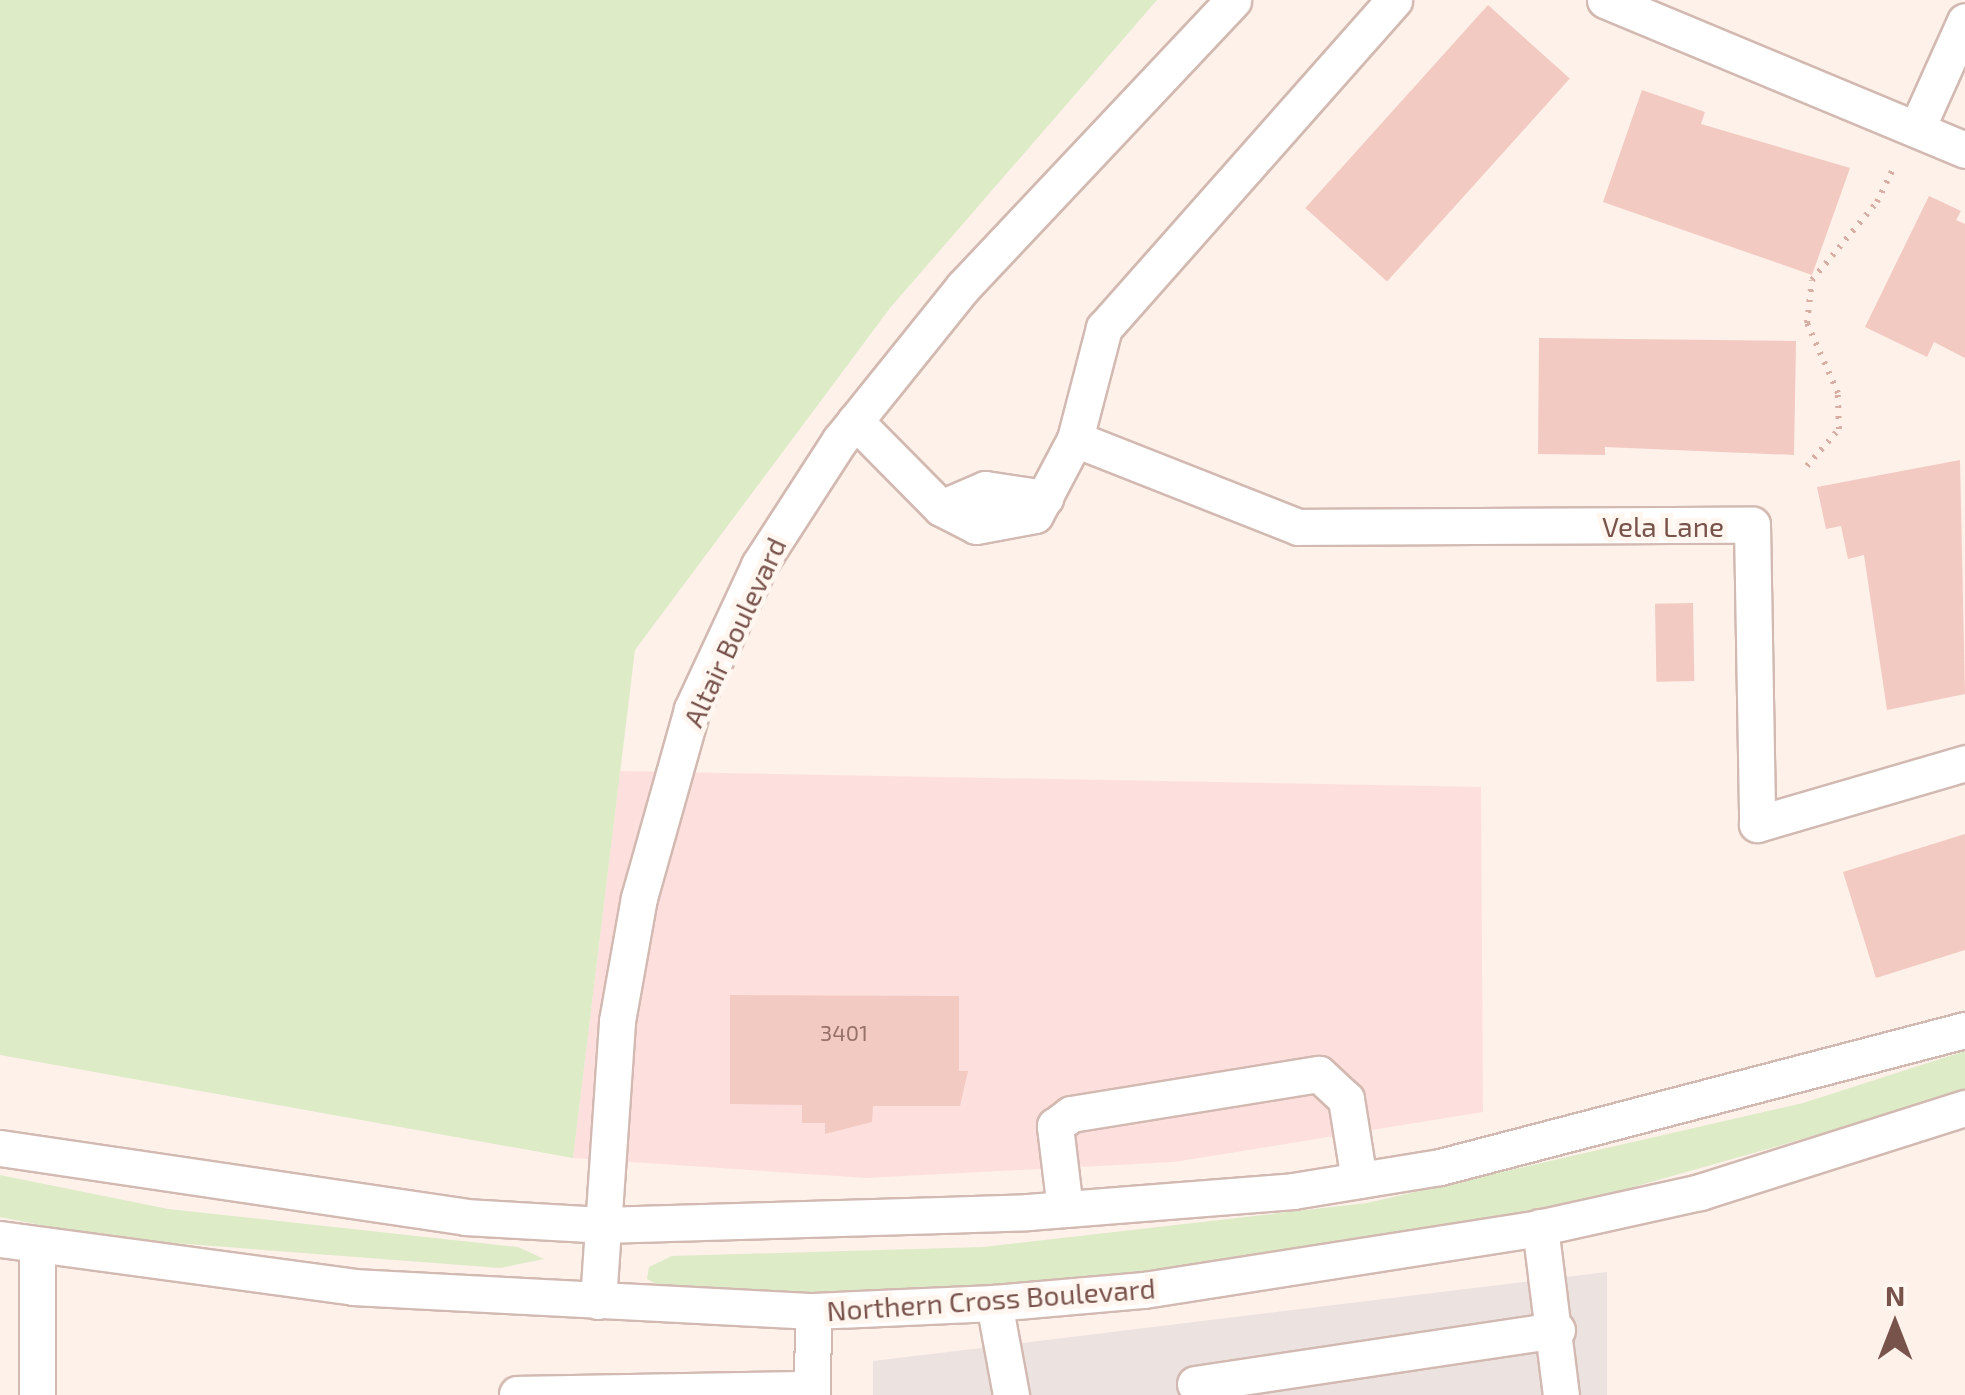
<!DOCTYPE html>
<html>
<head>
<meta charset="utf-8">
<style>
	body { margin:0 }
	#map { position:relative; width:1965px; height:1395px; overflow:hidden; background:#fdf1ea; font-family:"Exo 2",sans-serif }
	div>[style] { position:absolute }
	.commercial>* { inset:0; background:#fde0de }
	.industrial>* { inset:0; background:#ece2df }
	.green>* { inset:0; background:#ddebc7 }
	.building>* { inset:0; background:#f2cac1; transform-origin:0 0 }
	.path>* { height:6px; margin-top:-3px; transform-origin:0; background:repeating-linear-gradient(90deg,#d8ada3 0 2.5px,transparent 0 10.5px) }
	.roads { filter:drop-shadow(2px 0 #d2b9b1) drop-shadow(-2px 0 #d2b9b1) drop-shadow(0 2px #d2b9b1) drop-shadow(0 -2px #d2b9b1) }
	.minor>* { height:35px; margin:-17.5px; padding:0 17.5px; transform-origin:17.5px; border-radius:17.5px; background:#fff }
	span { translate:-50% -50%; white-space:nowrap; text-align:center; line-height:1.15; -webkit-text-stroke:10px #fff6f0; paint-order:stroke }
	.number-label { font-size:22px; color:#967169 }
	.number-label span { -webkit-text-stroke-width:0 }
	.street-label { font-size:28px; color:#78534c }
	.north { position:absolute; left:1845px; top:1275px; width:100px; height:100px; -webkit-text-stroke:8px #fff6f0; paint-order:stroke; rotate:0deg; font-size:28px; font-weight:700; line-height:40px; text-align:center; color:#78534c }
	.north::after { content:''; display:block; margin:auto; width:35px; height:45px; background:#78534c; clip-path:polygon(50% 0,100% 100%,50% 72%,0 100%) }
</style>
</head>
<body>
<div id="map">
	<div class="commercial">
		<i style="clip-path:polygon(620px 771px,1481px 787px,1483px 1112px,1174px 1162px,866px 1178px,573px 1158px)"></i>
	</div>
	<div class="industrial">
		<i style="clip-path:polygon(1607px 1272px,1607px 1395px,873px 1395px,873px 1361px)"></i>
	</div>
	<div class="green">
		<i style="clip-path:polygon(0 0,1157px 0,890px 308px,635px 650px,573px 1158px,0 1055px)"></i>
		<i style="clip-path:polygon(1965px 1051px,1965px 1093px,1545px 1212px,1150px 1275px,996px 1287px,818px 1295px,668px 1290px,647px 1279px,649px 1267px,672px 1256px,983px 1247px,1367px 1203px,1803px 1103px)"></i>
		<i style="clip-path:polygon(0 1175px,168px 1209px,518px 1247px,544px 1259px,500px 1268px,107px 1238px,0 1217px)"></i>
	</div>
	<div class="building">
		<i style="left:1488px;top:5px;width:110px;height:273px;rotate:42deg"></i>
		<i style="clip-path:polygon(1642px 90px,1705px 112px,1701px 124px,1850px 168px,1812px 275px,1603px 202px)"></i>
		<i style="clip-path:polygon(1929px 196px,1961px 211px,1956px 220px,1965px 224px,1965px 358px,1934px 342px,1927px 357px,1865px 327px)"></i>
		<i style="clip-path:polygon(1539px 338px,1796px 341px,1794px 455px,1605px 447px,1605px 455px,1538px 454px)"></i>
		<i style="clip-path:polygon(1960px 460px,1965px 694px,1887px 710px,1864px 555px,1848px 559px,1841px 526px,1826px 529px,1817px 487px)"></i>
		<i style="left:1693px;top:603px;width:78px;height:38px;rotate:89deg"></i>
		<i style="clip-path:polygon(1965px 834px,1965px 950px,1876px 978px,1843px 872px)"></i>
		<i style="clip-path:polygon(730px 995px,959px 996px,959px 1071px,968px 1071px,960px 1106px,873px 1106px,872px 1122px,825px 1134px,825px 1123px,802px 1123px,802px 1105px,730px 1104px)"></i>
	</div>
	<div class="path">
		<i style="left:1807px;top:466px;width:49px;rotate:-49.1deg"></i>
		<i style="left:1839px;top:429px;width:36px;rotate:-92deg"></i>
		<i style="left:1838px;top:393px;width:77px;rotate:-113.9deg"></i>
		<i style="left:1807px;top:323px;width:43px;rotate:-83.4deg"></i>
		<i style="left:1812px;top:280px;width:102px;rotate:-50.2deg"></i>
		<i style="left:1877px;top:202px;width:39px;rotate:-64deg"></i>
	</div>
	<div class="roads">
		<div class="minor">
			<i style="left:1605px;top:0;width:390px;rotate:22.6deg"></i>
			<i style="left:1917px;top:128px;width:117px;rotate:-65.8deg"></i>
			<i style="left:855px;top:421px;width:122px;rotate:45.3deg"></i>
			<i style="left:941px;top:508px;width:39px;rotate:27deg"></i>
			<i style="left:976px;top:526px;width:60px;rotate:-10.6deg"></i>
			<i style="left:1035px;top:515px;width:86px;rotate:-62.2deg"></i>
			<i style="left:1075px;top:439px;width:115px;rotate:-75.4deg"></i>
			<i style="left:1104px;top:328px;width:438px;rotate:-48.5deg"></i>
			<i style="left:1075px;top:439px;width:240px;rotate:21.5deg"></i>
			<i style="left:1298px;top:527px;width:454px;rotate:-0.3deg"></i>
			<i style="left:1752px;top:525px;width:299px;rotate:89deg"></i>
			<i style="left:1757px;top:824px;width:217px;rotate:-16.3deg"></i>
			<i style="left:941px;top:508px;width:48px;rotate:-23.4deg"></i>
			<i style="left:985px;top:489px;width:61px;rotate:8.5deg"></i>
			<i style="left:0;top:1148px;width:470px;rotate:8.4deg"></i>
			<i style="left:465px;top:1217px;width:137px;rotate:3.3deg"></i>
			<i style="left:602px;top:1225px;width:426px;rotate:-1.7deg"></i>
			<i style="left:1028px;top:1212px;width:266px;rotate:-4.5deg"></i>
			<i style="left:1293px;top:1191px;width:149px;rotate:-9.3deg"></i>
			<i style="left:1440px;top:1167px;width:543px;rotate:-14.63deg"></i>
			<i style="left:1065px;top:1209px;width:84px;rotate:-96.9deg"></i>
			<i style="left:1055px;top:1126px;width:20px;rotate:-37deg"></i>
			<i style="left:1071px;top:1114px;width:251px;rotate:-9.2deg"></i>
			<i style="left:1319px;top:1074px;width:37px;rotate:43deg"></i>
			<i style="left:1346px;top:1099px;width:82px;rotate:80.9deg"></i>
			<i style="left:1540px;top:1227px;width:169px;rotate:82.9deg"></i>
			<i style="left:0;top:1239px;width:356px;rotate:7.7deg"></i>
			<i style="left:353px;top:1287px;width:461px;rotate:3deg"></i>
			<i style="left:813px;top:1311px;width:181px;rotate:-2.5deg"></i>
			<i style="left:994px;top:1303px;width:151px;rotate:-5deg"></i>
			<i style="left:1144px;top:1290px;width:399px;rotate:-8.9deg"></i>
			<i style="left:1538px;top:1228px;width:166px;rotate:-12.5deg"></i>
			<i style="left:1700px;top:1192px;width:278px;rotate:-17.6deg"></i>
			<i style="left:598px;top:1301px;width:281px;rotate:-86.1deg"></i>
			<i style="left:617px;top:1021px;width:125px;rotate:-79.9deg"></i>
			<i style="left:639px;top:898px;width:196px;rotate:-74.3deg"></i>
			<i style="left:692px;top:709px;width:159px;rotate:-65deg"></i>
			<i style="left:759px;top:565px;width:149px;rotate:-57.1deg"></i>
			<i style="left:840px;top:440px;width:196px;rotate:-51.2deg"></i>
			<i style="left:963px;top:287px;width:394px;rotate:-46.7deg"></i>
			<i style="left:994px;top:1303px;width:94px;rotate:79.5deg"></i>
			<i style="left:1195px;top:1384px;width:366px;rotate:-8.5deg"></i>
			<i style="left:517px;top:1394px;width:295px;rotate:-1deg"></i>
			<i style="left:37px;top:1395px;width:147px;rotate:-90deg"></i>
			<i style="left:812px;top:1395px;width:84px;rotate:-89.3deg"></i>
		</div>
	</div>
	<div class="number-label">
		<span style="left:844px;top:1033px">3401</span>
	</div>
	<div class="street-label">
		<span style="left:1663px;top:526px">Vela Lane</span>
		<span style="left:734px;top:632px;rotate:-65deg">Altair Boulevard</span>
		<span style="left:991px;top:1299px;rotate:-4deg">Northern Cross Boulevard</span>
	</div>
	<div class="north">N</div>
</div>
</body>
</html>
